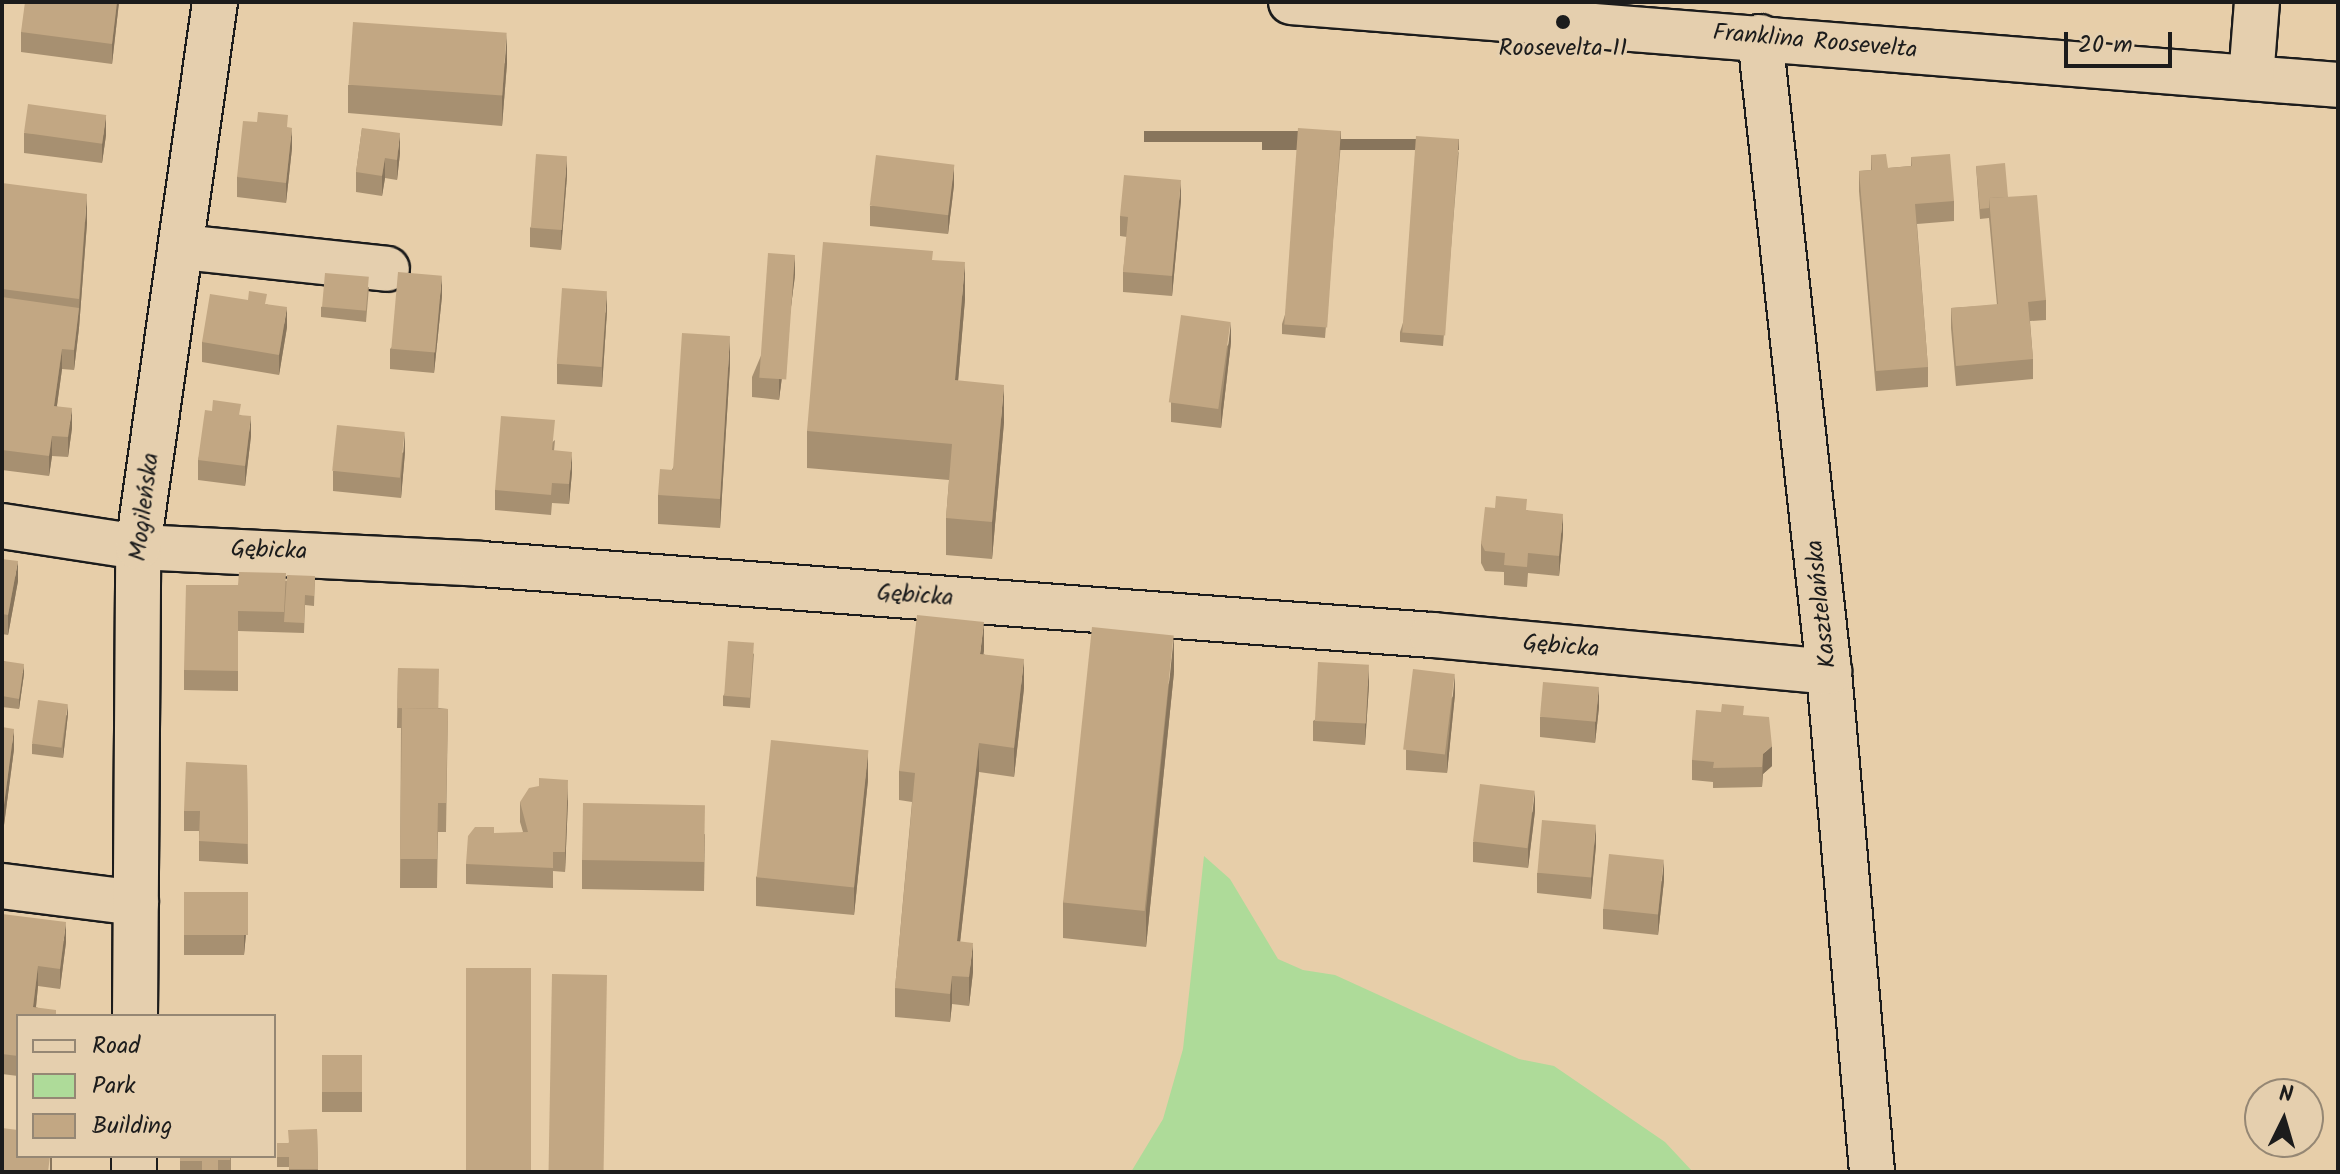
<!DOCTYPE html>
<html>
<head>
<meta charset="utf-8">
<style>
	body { margin:0 }
	#map { position:relative; width:2340px; height:1174px; overflow:hidden; background:#e7cea9; font-family:Kalam,sans-serif }
	div>[style] { position:absolute }
	.green>* { inset:0; background:#aedb99 }
	.roads { filter:drop-shadow(2px 0 #1c1c1c) drop-shadow(-2px 0 #1c1c1c) drop-shadow(0 2px #1c1c1c) drop-shadow(0 -2px #1c1c1c) }
	.minor>* { height:44px; margin:-22px; padding:0 22px; transform-origin:22px; border-radius:22px; background:#e5cfae }
	.wall>* { inset:0; background:#a79071; transform-origin:0 0 }
	.shaded-wall>* { inset:0; background:#88755c; transform-origin:0 0 }
	.building>* { inset:0; background:#c2a783; transform-origin:0 0 }
	.dots>* { width:22px; height:22px; translate:-50% -50%; box-sizing:border-box; border:4px solid #e5cfae; border-radius:50% }
	span { translate:-50% -50%; white-space:nowrap; text-align:center; line-height:1.15; -webkit-text-stroke:6px #e5cfae; paint-order:stroke }
	.street-label { font-size:24px; color:#1c1c1c }
	.poi-label { font-size:24px; color:#1c1c1c }
	.frame { position:absolute; inset:0; border:4px solid #1c1c1c; pointer-events:none }
	.legend { position:absolute; left:16px; top:1014px; width:260px; height:144px; box-sizing:border-box; background:#e5cfae; border:2px solid #958774; margin:0; padding:10px 14px; list-style:none; font-size:24px; color:#1c1c1c }
	.legend li { display:flex; align-items:center; gap:16px; height:40px }
	.legend b { width:40px; border:2px solid #958774 }
	.north { position:absolute; left:2244px; top:1078px; width:80px; height:80px; box-sizing:border-box; background:#e5cfae; border:2px solid #958774; border-radius:50%; rotate:5deg; font-size:22px; font-weight:700; line-height:32px; text-align:center; color:#1c1c1c }
	.north::after { content:''; display:block; margin:auto; width:28px; height:36px; background:#1c1c1c; clip-path:polygon(50% 0,100% 100%,50% 72%,0 100%) }
	.scale { position:absolute; left:2064px; top:32px; width:108px; height:36px; box-sizing:border-box; border:4px solid #1c1c1c; border-top:0; padding-left:10px; font-size:24px; line-height:28px; white-space:nowrap; color:#1c1c1c; -webkit-text-stroke:6px #e5cfae; paint-order:stroke }
</style>
</head>
<body>
<div id="map">
	<div class="green">
		<i style="clip-path:polygon(1204px 856px,1230px 879px,1278px 959px,1303px 970px,1335px 975px,1519px 1059px,1554px 1066px,1665px 1142px,1693px 1172px,1131px 1172px,1163px 1119px,1183px 1049px)"></i>
	</div>
	<div class="roads">
		<div class="minor">
			<i style="left:1291px;top:2px;width:1050px;rotate:4.53deg"></i>
			<i style="left:1760px;top:37px;width:639px;rotate:83.8deg"></i>
			<i style="left:1829px;top:672px;width:502px;rotate:85.08deg"></i>
			<i style="left:2251px;top:78px;width:76px;rotate:-85.5deg"></i>
			<i style="left:182px;top:247px;width:206px;rotate:6.1deg"></i>
			<i style="left:2px;top:526px;width:138px;rotate:8.8deg"></i>
			<i style="left:138px;top:547px;width:343px;rotate:2.8deg"></i>
			<i style="left:481px;top:564px;width:954px;rotate:4.27deg"></i>
			<i style="left:1432px;top:635px;width:399px;rotate:5.3deg"></i>
			<i style="left:2px;top:886px;width:135px;rotate:7.2deg"></i>
			<i style="left:135px;top:1016px;width:469px;rotate:-89.6deg"></i>
			<i style="left:138px;top:547px;width:550px;rotate:-81.96deg"></i>
			<i style="left:134px;top:1172px;width:16px;rotate:-90deg"></i>
		</div>
	</div>
	<div class="wall">
		<i style="clip-path:polygon(119px 2px,112px 64px,21px 52px,21px 32px)"></i>
		<i style="clip-path:polygon(507px 63px,502px 126px,348px 113px,348px 85px)"></i>
		<i style="clip-path:polygon(288px 128px,292px 148px,286px 203px,237px 197px,237px 177px)"></i>
		<i style="clip-path:polygon(362px 128px,400px 153px,397px 180px,385px 178px,382px 196px,356px 192px,356px 172px)"></i>
		<i style="clip-path:polygon(24px 133px,106px 135px,102px 163px,24px 153px)"></i>
		<i style="clip-path:polygon(1341px 142px,1325px 338px,1282px 334px,1282px 324px)"></i>
		<i style="clip-path:polygon(1459px 150px,1443px 346px,1400px 342px,1400px 332px)"></i>
		<i style="clip-path:polygon(1871px 155px,1888px 168px,1911px 166px,1911px 157px,1954px 201px,1954px 221px,1917px 224px,1928px 367px,1928px 387px,1876px 391px,1859px 191px,1859px 171px,1871px 170px)"></i>
		<i style="clip-path:polygon(1976px 166px,2008px 197px,2046px 300px,2046px 320px,2030px 321px,2033px 359px,2033px 379px,1956px 386px,1951px 328px,1951px 308px,1997px 305px,1989px 218px,1980px 219px)"></i>
		<i style="clip-path:polygon(567px 176px,561px 250px,530px 247px,530px 228px)"></i>
		<i style="clip-path:polygon(2px 183px,87px 223px,79px 328px,74px 370px,62px 369px,57px 406px,72px 428px,68px 457px,52px 456px,49px 476px,2px 470px)"></i>
		<i style="clip-path:polygon(954px 185px,948px 234px,870px 226px,870px 206px)"></i>
		<i style="clip-path:polygon(1181px 200px,1172px 296px,1123px 292px,1123px 272px,1127px 237px,1120px 236px,1120px 216px)"></i>
		<i style="clip-path:polygon(933px 260px,965px 299px,958px 381px,1004px 422px,992px 559px,946px 555px,946px 518px,949px 480px,807px 468px,807px 431px)"></i>
		<i style="clip-path:polygon(795px 275px,779px 400px,752px 397px,752px 377px)"></i>
		<i style="clip-path:polygon(369px 287px,366px 322px,321px 317px,321px 307px)"></i>
		<i style="clip-path:polygon(442px 296px,434px 373px,390px 369px,390px 349px)"></i>
		<i style="clip-path:polygon(267px 304px,287px 327px,279px 375px,202px 362px,202px 342px)"></i>
		<i style="clip-path:polygon(607px 311px,602px 387px,557px 384px,557px 364px)"></i>
		<i style="clip-path:polygon(1231px 342px,1221px 428px,1171px 422px,1171px 402px)"></i>
		<i style="clip-path:polygon(730px 365px,720px 528px,658px 524px,658px 495px)"></i>
		<i style="clip-path:polygon(212px 411px,241px 415px,251px 436px,245px 486px,198px 480px,198px 460px)"></i>
		<i style="clip-path:polygon(555px 440px,554px 451px,572px 472px,569px 504px,552px 503px,551px 515px,495px 510px,495px 490px)"></i>
		<i style="clip-path:polygon(405px 452px,401px 498px,333px 491px,333px 471px)"></i>
		<i style="clip-path:polygon(1495px 508px,1527px 510px,1563px 534px,1559px 576px,1528px 573px,1527px 587px,1504px 585px,1504px 572px,1485px 571px,1481px 563px,1481px 543px)"></i>
		<i style="clip-path:polygon(2px 559px,18px 581px,8px 635px,2px 634px)"></i>
		<i style="clip-path:polygon(315px 576px,314px 606px,305px 605px,304px 633px,238px 631px,238px 691px,184px 690px,184px 670px,238px 585px,286px 581px)"></i>
		<i style="clip-path:polygon(2px 651px,4px 661px,24px 674px,19px 709px,2px 707px)"></i>
		<i style="clip-path:polygon(754px 653px,750px 708px,723px 706px,723px 696px)"></i>
		<i style="clip-path:polygon(984px 654px,1024px 688px,1014px 777px,979px 772px,960px 942px,973px 972px,969px 1006px,952px 1004px,950px 1022px,895px 1017px,895px 988px,912px 802px,899px 800px,899px 771px)"></i>
		<i style="clip-path:polygon(398px 668px,438px 708px,448px 709px,446px 832px,438px 832px,437px 888px,400px 888px,401px 728px,397px 728px)"></i>
		<i style="clip-path:polygon(1174px 672px,1146px 947px,1063px 938px,1063px 902px)"></i>
		<i style="clip-path:polygon(1369px 685px,1365px 745px,1313px 741px,1313px 721px)"></i>
		<i style="clip-path:polygon(1455px 694px,1447px 773px,1406px 770px,1406px 750px)"></i>
		<i style="clip-path:polygon(1599px 707px,1595px 743px,1540px 737px,1540px 717px)"></i>
		<i style="clip-path:polygon(68px 714px,63px 758px,32px 754px,32px 744px)"></i>
		<i style="clip-path:polygon(1744px 715px,1772px 766px,1763px 774px,1762px 787px,1713px 788px,1713px 782px,1692px 780px,1692px 760px)"></i>
		<i style="clip-path:polygon(2px 727px,14px 749px,4px 825px,2px 824px)"></i>
		<i style="clip-path:polygon(247px 765px,248px 864px,199px 861px,199px 831px,184px 831px,184px 811px)"></i>
		<i style="clip-path:polygon(868px 780px,854px 915px,756px 906px,756px 877px)"></i>
		<i style="clip-path:polygon(568px 800px,565px 872px,553px 871px,553px 888px,466px 884px,466px 864px,523px 832px,520px 822px,520px 802px)"></i>
		<i style="clip-path:polygon(1535px 811px,1528px 868px,1473px 862px,1473px 842px)"></i>
		<i style="clip-path:polygon(705px 834px,704px 891px,582px 889px,582px 860px)"></i>
		<i style="clip-path:polygon(1596px 845px,1591px 899px,1537px 893px,1537px 873px)"></i>
		<i style="clip-path:polygon(1664px 880px,1658px 935px,1603px 929px,1603px 909px)"></i>
		<i style="clip-path:polygon(184px 892px,248px 912px,244px 955px,184px 955px)"></i>
		<i style="clip-path:polygon(2px 914px,66px 942px,60px 989px,38px 986px,36px 1007px,56px 1016px,18px 1016px,18px 1076px,2px 1074px)"></i>
		<i style="left:322px;top:1055px;width:40px;height:57px"></i>
		<i style="clip-path:polygon(317px 1129px,318px 1172px,289px 1172px,289px 1167px,277px 1167px,277px 1143px,288px 1143px)"></i>
		<i style="left:180px;top:1156px;width:51px;height:16px"></i>
	</div>
	<div class="shaded-wall">
		<i style="clip-path:polygon(117px 2px,119px 2px,112px 64px,112px 44px)"></i>
		<i style="clip-path:polygon(507px 34px,507px 63px,502px 126px,502px 97px)"></i>
		<i style="clip-path:polygon(106px 115px,106px 135px,102px 163px,102px 143px)"></i>
		<i style="clip-path:polygon(292px 128px,292px 148px,286px 203px,286px 183px)"></i>
		<i style="left:1341px;top:131px;width:11px;height:197px;rotate:90deg"></i>
		<i style="clip-path:polygon(400px 133px,400px 153px,397px 180px,397px 160px)"></i>
		<i style="left:1459px;top:139px;width:11px;height:197px;rotate:90deg"></i>
		<i style="clip-path:polygon(567px 156px,567px 176px,561px 250px,561px 230px)"></i>
		<i style="clip-path:polygon(385px 158px,385px 178px,382px 196px,382px 176px)"></i>
		<i style="clip-path:polygon(954px 165px,954px 185px,948px 234px,948px 214px)"></i>
		<i style="clip-path:polygon(1181px 180px,1181px 200px,1172px 296px,1172px 276px)"></i>
		<i style="clip-path:polygon(87px 194px,87px 223px,79px 328px,74px 370px,74px 350px,79px 308px)"></i>
		<i style="clip-path:polygon(795px 255px,795px 275px,779px 400px,779px 380px)"></i>
		<i style="clip-path:polygon(965px 262px,965px 299px,955px 417px,955px 380px)"></i>
		<i style="clip-path:polygon(442px 276px,442px 296px,434px 373px,434px 354px)"></i>
		<i style="clip-path:polygon(607px 291px,607px 311px,602px 387px,602px 367px)"></i>
		<i style="clip-path:polygon(287px 307px,287px 327px,279px 375px,279px 355px)"></i>
		<i style="clip-path:polygon(1231px 322px,1231px 342px,1221px 428px,1221px 408px)"></i>
		<i style="clip-path:polygon(730px 336px,730px 365px,720px 528px,720px 499px)"></i>
		<i style="clip-path:polygon(62px 349px,62px 369px,54px 426px,54px 406px)"></i>
		<i style="clip-path:polygon(1004px 385px,1004px 422px,992px 559px,992px 522px)"></i>
		<i style="clip-path:polygon(72px 408px,72px 428px,68px 457px,68px 437px)"></i>
		<i style="clip-path:polygon(251px 416px,251px 436px,245px 486px,245px 466px)"></i>
		<i style="clip-path:polygon(405px 432px,405px 452px,401px 498px,401px 478px)"></i>
		<i style="clip-path:polygon(52px 436px,52px 456px,49px 476px,49px 456px)"></i>
		<i style="clip-path:polygon(572px 452px,572px 472px,569px 504px,569px 484px)"></i>
		<i style="clip-path:polygon(1563px 514px,1563px 534px,1559px 576px,1559px 556px)"></i>
		<i style="clip-path:polygon(18px 561px,18px 581px,8px 635px,8px 615px)"></i>
		<i style="clip-path:polygon(984px 622px,984px 651px,980px 683px,980px 654px)"></i>
		<i style="clip-path:polygon(1174px 635px,1174px 672px,1146px 947px,1146px 910px)"></i>
		<i style="clip-path:polygon(1024px 659px,1024px 688px,1014px 777px,1014px 748px)"></i>
		<i style="clip-path:polygon(24px 664px,24px 674px,19px 709px,19px 699px)"></i>
		<i style="clip-path:polygon(1369px 665px,1369px 685px,1365px 745px,1365px 725px)"></i>
		<i style="clip-path:polygon(1455px 674px,1455px 694px,1447px 773px,1447px 754px)"></i>
		<i style="clip-path:polygon(1599px 687px,1599px 707px,1595px 743px,1595px 723px)"></i>
		<i style="clip-path:polygon(68px 704px,68px 714px,63px 758px,63px 747px)"></i>
		<i style="clip-path:polygon(14px 729px,14px 749px,4px 825px,4px 805px)"></i>
		<i style="clip-path:polygon(979px 743px,979px 772px,957px 970px,957px 941px)"></i>
		<i style="clip-path:polygon(1772px 746px,1772px 766px,1763px 774px,1762px 787px,1763px 754px)"></i>
		<i style="clip-path:polygon(868px 751px,868px 780px,854px 915px,854px 886px)"></i>
		<i style="clip-path:polygon(568px 780px,568px 800px,565px 872px,565px 852px)"></i>
		<i style="clip-path:polygon(1535px 791px,1535px 811px,1528px 868px,1528px 848px)"></i>
		<i style="clip-path:polygon(1596px 825px,1596px 845px,1591px 899px,1591px 879px)"></i>
		<i style="clip-path:polygon(1664px 860px,1664px 880px,1658px 935px,1658px 915px)"></i>
		<i style="clip-path:polygon(248px 892px,248px 912px,244px 955px,244px 935px)"></i>
		<i style="clip-path:polygon(66px 922px,66px 942px,60px 989px,60px 969px)"></i>
		<i style="clip-path:polygon(973px 943px,973px 972px,969px 1006px,969px 977px)"></i>
		<i style="clip-path:polygon(38px 966px,38px 986px,35px 1016px,33px 1007px)"></i>
		<i style="clip-path:polygon(952px 976px,952px 1004px,950px 1022px,950px 994px)"></i>
		<i style="left:50px;top:1156px;width:2px;height:16px"></i>
	</div>
	<div class="building">
		<i style="clip-path:polygon(25px 2px,117px 2px,112px 44px,21px 32px)"></i>
		<i style="left:353px;top:22px;width:154px;height:63px;rotate:4deg"></i>
		<i style="left:28px;top:104px;width:79px;height:29px;rotate:8deg"></i>
		<i style="clip-path:polygon(258px 112px,288px 115px,287px 127px,292px 128px,286px 183px,237px 177px,243px 121px,257px 122px)"></i>
		<i style="clip-path:polygon(362px 128px,400px 133px,397px 160px,385px 158px,382px 176px,356px 172px)"></i>
		<i style="left:1298px;top:128px;width:43px;height:197px;rotate:4deg"></i>
		<i style="left:1416px;top:136px;width:43px;height:197px;rotate:4deg"></i>
		<i style="left:536px;top:154px;width:31px;height:74px;rotate:4deg"></i>
		<i style="clip-path:polygon(1886px 154px,1888px 168px,1912px 166px,1911px 157px,1950px 154px,1954px 201px,1915px 204px,1928px 367px,1876px 371px,1859px 171px,1872px 170px,1871px 155px)"></i>
		<i style="left:876px;top:155px;width:79px;height:51px;rotate:7deg"></i>
		<i style="clip-path:polygon(2005px 163px,2008px 197px,1989px 198px,1989px 208px,1980px 209px,1976px 166px)"></i>
		<i style="clip-path:polygon(1124px 175px,1181px 180px,1172px 276px,1123px 272px,1128px 217px,1120px 216px)"></i>
		<i style="clip-path:polygon(2px 183px,87px 194px,79px 299px,2px 289px)"></i>
		<i style="clip-path:polygon(2037px 195px,2046px 300px,2028px 302px,2033px 359px,1956px 366px,1951px 308px,1998px 304px,1989px 198px)"></i>
		<i style="clip-path:polygon(823px 242px,933px 251px,932px 260px,965px 262px,955px 380px,1004px 385px,992px 522px,946px 518px,952px 444px,807px 431px)"></i>
		<i style="left:768px;top:253px;width:27px;height:125px;rotate:4deg"></i>
		<i style="left:398px;top:272px;width:44px;height:77px;rotate:5deg"></i>
		<i style="left:325px;top:273px;width:44px;height:34px;rotate:5deg"></i>
		<i style="left:562px;top:288px;width:45px;height:76px;rotate:4deg"></i>
		<i style="clip-path:polygon(249px 291px,267px 294px,265px 304px,287px 307px,279px 355px,202px 342px,210px 294px,248px 300px)"></i>
		<i style="clip-path:polygon(2px 297px,79px 308px,74px 350px,62px 349px,54px 406px,72px 408px,68px 437px,52px 436px,49px 456px,2px 450px,2px 409px,4px 393px,2px 393px)"></i>
		<i style="left:1181px;top:315px;width:50px;height:88px;rotate:8deg"></i>
		<i style="clip-path:polygon(682px 333px,730px 336px,720px 499px,658px 495px,660px 469px,673px 470px)"></i>
		<i style="clip-path:polygon(213px 400px,241px 404px,239px 415px,251px 416px,245px 466px,198px 460px,205px 410px,212px 411px)"></i>
		<i style="clip-path:polygon(501px 416px,555px 420px,552px 450px,572px 452px,569px 484px,552px 483px,551px 495px,495px 490px)"></i>
		<i style="left:337px;top:425px;width:68px;height:46px;rotate:6deg"></i>
		<i style="clip-path:polygon(1496px 496px,1527px 499px,1526px 510px,1563px 514px,1559px 556px,1528px 553px,1527px 567px,1504px 565px,1505px 553px,1485px 551px,1481px 543px,1485px 507px,1495px 508px)"></i>
		<i style="clip-path:polygon(2px 559px,18px 561px,8px 615px,2px 614px)"></i>
		<i style="clip-path:polygon(239px 572px,286px 573px,284px 612px,238px 611px,238px 671px,184px 670px,186px 585px,238px 585px)"></i>
		<i style="clip-path:polygon(287px 575px,315px 576px,314px 596px,305px 595px,304px 623px,284px 622px)"></i>
		<i style="clip-path:polygon(917px 615px,984px 622px,980px 654px,1024px 659px,1014px 748px,979px 743px,957px 941px,973px 943px,969px 977px,952px 976px,950px 994px,895px 988px,915px 773px,899px 771px)"></i>
		<i style="left:1092px;top:627px;width:82px;height:277px;rotate:6deg"></i>
		<i style="left:728px;top:641px;width:26px;height:55px;rotate:4deg"></i>
		<i style="clip-path:polygon(4px 661px,24px 664px,19px 699px,2px 696px,2px 676px)"></i>
		<i style="left:1318px;top:662px;width:51px;height:59px;rotate:3deg"></i>
		<i style="left:398px;top:668px;width:41px;height:40px;rotate:1deg"></i>
		<i style="left:1413px;top:669px;width:42px;height:81px;rotate:7deg"></i>
		<i style="left:1543px;top:682px;width:56px;height:35px;rotate:5deg"></i>
		<i style="left:38px;top:700px;width:30px;height:44px;rotate:8deg"></i>
		<i style="clip-path:polygon(1722px 704px,1744px 706px,1743px 715px,1769px 717px,1772px 746px,1763px 754px,1762px 767px,1713px 768px,1714px 762px,1692px 760px,1696px 710px,1721px 712px)"></i>
		<i style="clip-path:polygon(402px 708px,448px 709px,446px 803px,438px 803px,437px 859px,400px 859px)"></i>
		<i style="clip-path:polygon(2px 727px,14px 729px,4px 805px,2px 804px)"></i>
		<i style="left:771px;top:740px;width:98px;height:138px;rotate:6deg"></i>
		<i style="clip-path:polygon(186px 762px,247px 765px,248px 844px,199px 841px,200px 811px,184px 811px)"></i>
		<i style="clip-path:polygon(539px 778px,568px 780px,565px 852px,553px 852px,553px 868px,466px 864px,468px 836px,475px 827px,494px 827px,494px 833px,528px 832px,520px 802px,529px 788px,539px 786px)"></i>
		<i style="left:1480px;top:784px;width:55px;height:58px;rotate:7deg"></i>
		<i style="left:583px;top:803px;width:122px;height:57px;rotate:1deg"></i>
		<i style="left:1542px;top:820px;width:54px;height:53px;rotate:5deg"></i>
		<i style="left:1609px;top:854px;width:55px;height:55px;rotate:6deg"></i>
		<i style="left:184px;top:892px;width:64px;height:43px"></i>
		<i style="clip-path:polygon(2px 914px,66px 922px,60px 969px,38px 966px,33px 1007px,56px 1010px,56px 1016px,18px 1016px,18px 1056px,2px 1054px)"></i>
		<i style="left:466px;top:968px;width:65px;height:204px"></i>
		<i style="left:552px;top:974px;width:55px;height:198px;rotate:1deg"></i>
		<i style="left:322px;top:1055px;width:40px;height:37px"></i>
		<i style="clip-path:polygon(2px 1128px,18px 1130px,18px 1156px,50px 1156px,48px 1172px,2px 1172px)"></i>
		<i style="clip-path:polygon(317px 1129px,318px 1169px,289px 1169px,289px 1157px,277px 1157px,277px 1143px,289px 1143px,288px 1130px)"></i>
		<i style="clip-path:polygon(180px 1156px,230px 1156px,230px 1160px,218px 1160px,218px 1172px,202px 1172px,202px 1161px,180px 1161px)"></i>
	</div>
	<div class="dots">
		<i style="left:1563px;top:22px;background:#1c1c1c"></i>
	</div>
	<div class="street-label">
		<span style="left:1815px;top:42px;rotate:5deg">Franklina Roosevelta</span>
		<span style="left:145px;top:507px;rotate:-83deg">Mogileńska</span>
		<span style="left:269px;top:551px;rotate:2deg">Gębicka</span>
		<span style="left:915px;top:596px;rotate:4deg">Gębicka</span>
		<span style="left:1822px;top:604px;rotate:-96deg">Kasztelańska</span>
		<span style="left:1561px;top:647px;rotate:5deg">Gębicka</span>
	</div>
	<div class="poi-label">
		<span style="left:1563px;top:49px">Roosevelta 11</span>
	</div>
	<div class="frame"></div>
	<ul class="legend">
	<li><b style="height:10px;background:#e5cfae"></b>Road</li>
	<li><b style="height:22px;background:#aedb99"></b>Park</li>
	<li><b style="height:22px;background:#c2a783"></b>Building</li>
	</ul>
	<div class="north">N</div>
	<div class="scale">20 m</div>
</div>
</body>
</html>
